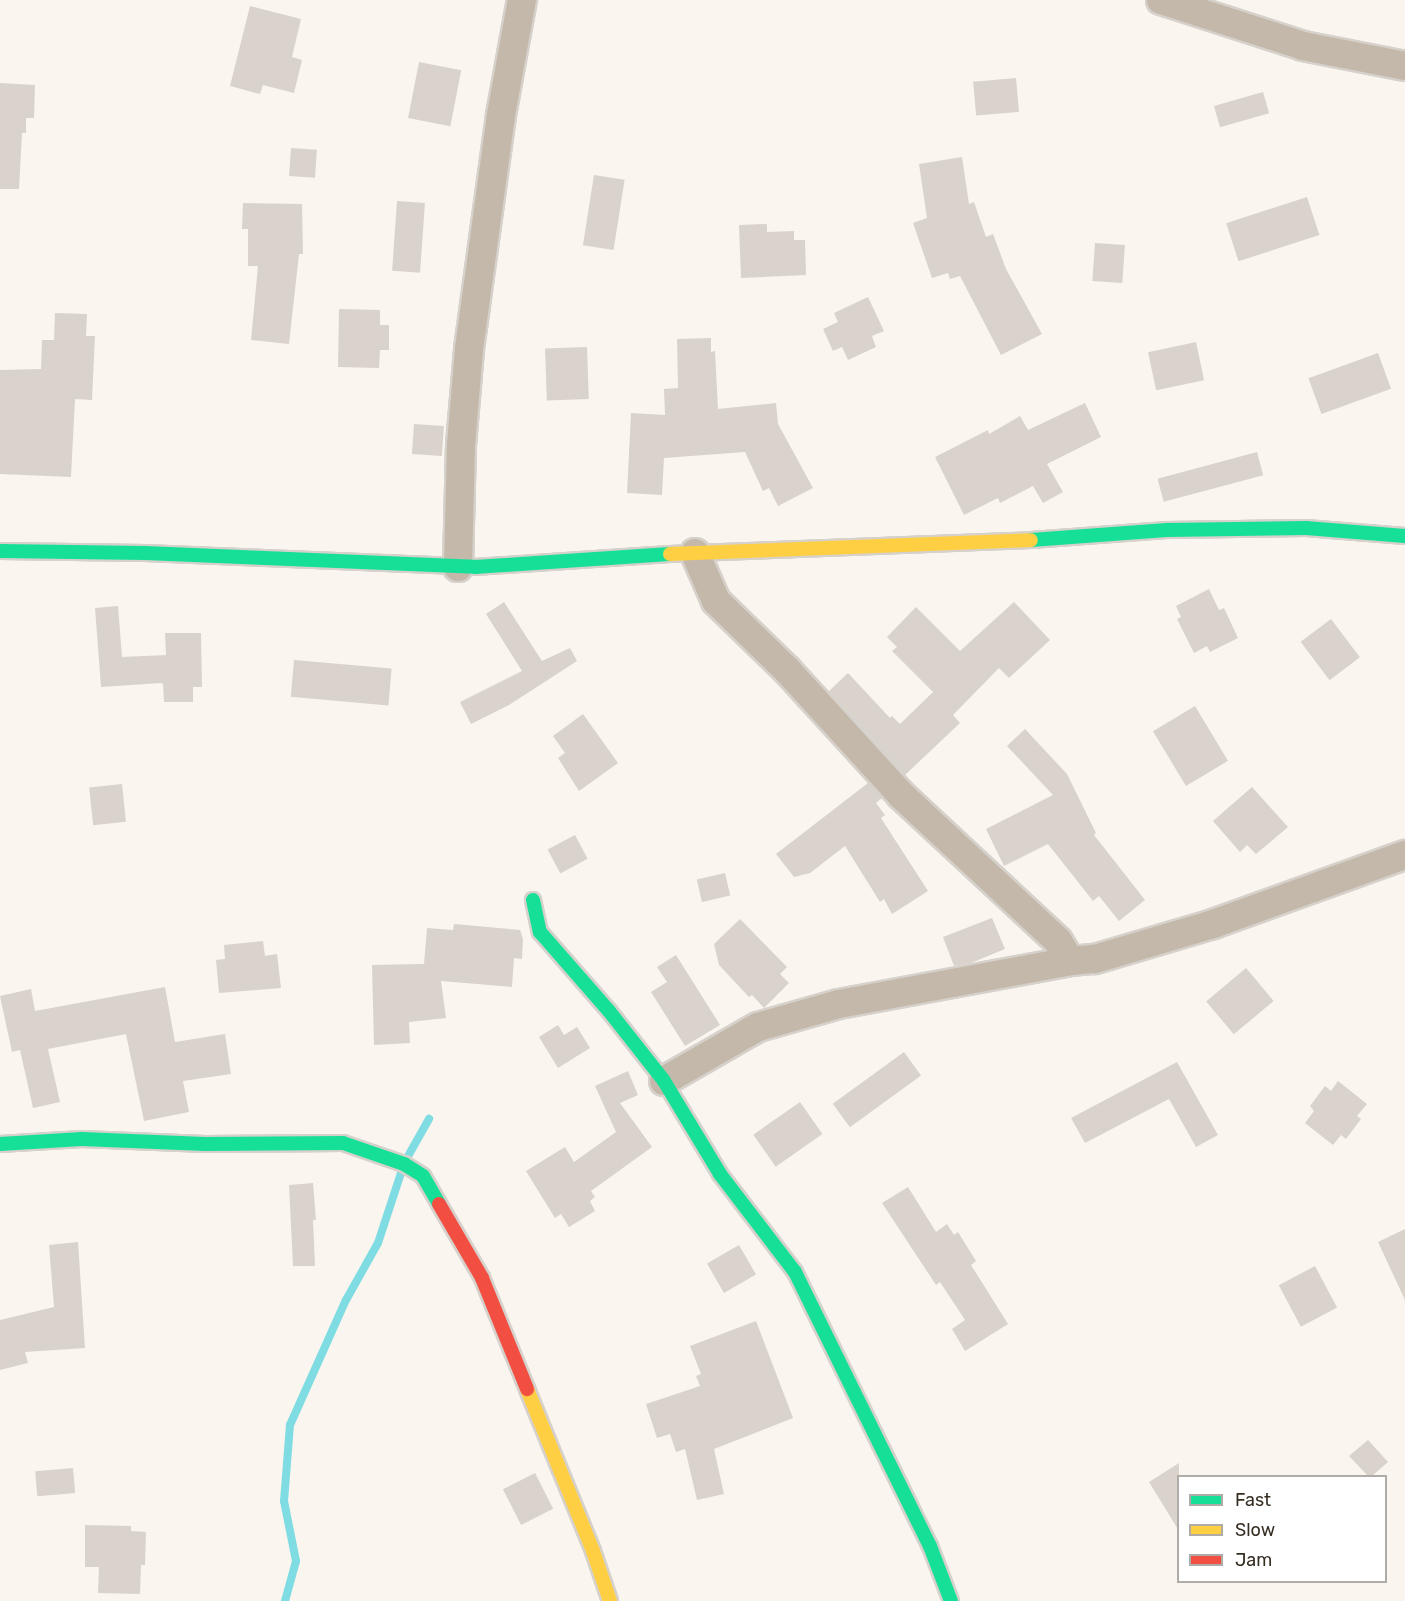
<!DOCTYPE html>
<html>
<head>
<meta charset="utf-8">
<style>
	body { margin:0 }
	#map { position:relative; width:1405px; height:1601px; overflow:hidden; background:#faf5ef; font-family:Rubik,sans-serif }
	div>[style] { position:absolute }
	.stream>* { height:8px; margin:-4px; padding:0 4px; transform-origin:4px; border-radius:4px; background:#7edce2 }
	.building>* { inset:0; background:#d9d3cb; transform-origin:0 0 }
	.roads { filter:drop-shadow(2px 0 #d6d1cb) drop-shadow(-2px 0 #d6d1cb) drop-shadow(0 2px #d6d1cb) drop-shadow(0 -2px #d6d1cb) }
	.street>* { height:28px; margin:-14px; padding:0 14px; transform-origin:14px; border-radius:14px; background:#c3b8a9 }
	.fast>* { height:14px; margin:-7px; padding:0 7px; transform-origin:7px; border-radius:7px; background:#16e098 }
	.slow>* { height:14px; margin:-7px; padding:0 7px; transform-origin:7px; border-radius:7px; background:#ffcf43 }
	.jam>* { height:14px; margin:-7px; padding:0 7px; transform-origin:7px; border-radius:7px; background:#f24e42 }
	span { translate:-50% -50%; white-space:nowrap; text-align:center; line-height:1.15; -webkit-text-stroke:4.5px #fff; paint-order:stroke }
	.legend { position:absolute; left:1177px; top:1475px; width:210px; height:108px; box-sizing:border-box; background:#fff; border:2px solid #afaba7; margin:0; padding:8px 10px; list-style:none; font-size:18px; color:#372e23 }
	.legend li { display:flex; align-items:center; gap:12px; height:30px }
	.legend b { width:30px; border:2px solid #afaba7 }
</style>
</head>
<body>
<div id="map">
	<div class="stream">
		<i style="left:407px;top:1158px;width:45px;rotate:-60.6deg"></i>
		<i style="left:285px;top:1601px;width:41px;rotate:-74.6deg"></i>
		<i style="left:296px;top:1561px;width:61px;rotate:-101.3deg"></i>
		<i style="left:284px;top:1501px;width:76px;rotate:-85.5deg"></i>
		<i style="left:290px;top:1425px;width:137px;rotate:-65.9deg"></i>
		<i style="left:346px;top:1300px;width:65px;rotate:-60.7deg"></i>
		<i style="left:378px;top:1243px;width:77px;rotate:-71.8deg"></i>
	</div>
	<div class="building">
		<i style="clip-path:polygon(250px 6px,301px 19px,292px 57px,302px 60px,294px 93px,263px 85px,260px 94px,230px 86px)"></i>
		<i style="left:419px;top:62px;width:43px;height:57px;rotate:11deg"></i>
		<i style="left:1016px;top:78px;width:34px;height:43px;rotate:85deg"></i>
		<i style="clip-path:polygon(0 83px,35px 85px,34px 118px,26px 118px,26px 133px,22px 133px,19px 189px,0 189px)"></i>
		<i style="left:1263px;top:92px;width:22px;height:51px;rotate:74deg"></i>
		<i style="left:291px;top:148px;width:26px;height:28px;rotate:4deg"></i>
		<i style="clip-path:polygon(962px 157px,969px 204px,974px 202px,986px 237px,993px 234px,1006px 269px,1042px 334px,1001px 355px,960px 276px,950px 279px,948px 273px,932px 278px,913px 223px,927px 218px,919px 164px)"></i>
		<i style="left:594px;top:175px;width:31px;height:71px;rotate:9deg"></i>
		<i style="left:1307px;top:197px;width:40px;height:85px;rotate:72deg"></i>
		<i style="left:397px;top:201px;width:28px;height:70px;rotate:4deg"></i>
		<i style="clip-path:polygon(243px 203px,302px 204px,303px 254px,299px 254px,289px 344px,251px 340px,258px 266px,248px 266px,248px 229px,242px 229px)"></i>
		<i style="clip-path:polygon(767px 224px,767px 232px,794px 231px,794px 240px,805px 240px,806px 275px,741px 278px,739px 225px)"></i>
		<i style="left:1095px;top:243px;width:30px;height:38px;rotate:4deg"></i>
		<i style="clip-path:polygon(868px 297px,884px 331px,872px 336px,876px 347px,848px 360px,842px 347px,833px 351px,823px 329px,838px 322px,834px 313px)"></i>
		<i style="clip-path:polygon(339px 309px,380px 310px,380px 325px,389px 325px,389px 350px,380px 350px,379px 368px,338px 367px)"></i>
		<i style="clip-path:polygon(55px 313px,87px 314px,86px 336px,95px 336px,92px 400px,75px 399px,71px 477px,0 474px,0 370px,41px 369px,42px 340px,54px 340px)"></i>
		<i style="clip-path:polygon(711px 338px,711px 352px,715px 351px,718px 409px,776px 403px,778px 424px,813px 488px,778px 506px,769px 488px,763px 491px,745px 452px,664px 458px,662px 495px,627px 493px,631px 413px,665px 415px,664px 389px,678px 388px,677px 339px)"></i>
		<i style="left:1196px;top:342px;width:39px;height:49px;rotate:78deg"></i>
		<i style="left:587px;top:347px;width:52px;height:42px;rotate:88deg"></i>
		<i style="left:1378px;top:353px;width:38px;height:74px;rotate:70deg"></i>
		<i style="clip-path:polygon(1085px 403px,1101px 437px,1047px 464px,1063px 492px,1043px 503px,1033px 486px,1000px 503px,998px 498px,964px 515px,935px 457px,988px 430px,989px 434px,1020px 416px,1028px 430px)"></i>
		<i style="left:414px;top:424px;width:30px;height:30px;rotate:4deg"></i>
		<i style="left:1257px;top:452px;width:24px;height:103px;rotate:75deg"></i>
		<i style="clip-path:polygon(1209px 589px,1219px 610px,1224px 608px,1238px 638px,1210px 652px,1207px 646px,1194px 653px,1177px 619px,1181px 617px,1176px 606px)"></i>
		<i style="clip-path:polygon(504px 602px,542px 661px,570px 648px,577px 661px,509px 705px,471px 724px,460px 702px,522px 671px,486px 614px)"></i>
		<i style="clip-path:polygon(1014px 602px,1050px 640px,1009px 678px,999px 668px,953px 715px,960px 723px,905px 775px,829px 691px,848px 673px,890px 718px,892px 716px,900px 724px,933px 692px,892px 651px,897px 647px,887px 637px,916px 607px,960px 651px)"></i>
		<i style="clip-path:polygon(118px 606px,122px 657px,166px 655px,165px 633px,201px 633px,202px 687px,193px 687px,193px 702px,164px 702px,163px 684px,161px 683px,101px 687px,95px 608px)"></i>
		<i style="left:1331px;top:619px;width:48px;height:38px;rotate:53deg"></i>
		<i style="left:294px;top:660px;width:98px;height:37px;rotate:5deg"></i>
		<i style="left:1195px;top:706px;width:64px;height:49px;rotate:59deg"></i>
		<i style="clip-path:polygon(583px 714px,618px 763px,579px 791px,558px 758px,565px 753px,553px 736px)"></i>
		<i style="clip-path:polygon(1025px 729px,1067px 774px,1096px 833px,1094px 835px,1145px 900px,1119px 921px,1099px 896px,1093px 901px,1048px 844px,1004px 866px,986px 829px,1053px 795px,1007px 746px)"></i>
		<i style="clip-path:polygon(868px 783px,882px 798px,876px 803px,885px 815px,881px 818px,928px 891px,892px 914px,884px 899px,880px 902px,845px 846px,810px 873px,794px 877px,776px 854px)"></i>
		<i style="left:122px;top:784px;width:38px;height:33px;rotate:84deg"></i>
		<i style="clip-path:polygon(1252px 787px,1288px 827px,1256px 854px,1247px 845px,1240px 852px,1213px 821px)"></i>
		<i style="left:575px;top:835px;width:27px;height:31px;rotate:62deg"></i>
		<i style="left:725px;top:873px;width:23px;height:29px;rotate:77deg"></i>
		<i style="clip-path:polygon(992px 918px,1005px 949px,971px 963px,954px 966px,943px 937px)"></i>
		<i style="clip-path:polygon(740px 919px,787px 967px,780px 974px,789px 983px,764px 1008px,752px 995px,749px 997px,719px 965px,714px 944px)"></i>
		<i style="clip-path:polygon(454px 924px,520px 930px,523px 939px,522px 959px,514px 958px,512px 987px,441px 981px,446px 1018px,409px 1022px,410px 1043px,374px 1045px,372px 965px,424px 964px,427px 928px,453px 930px)"></i>
		<i style="clip-path:polygon(263px 941px,265px 956px,277px 954px,281px 988px,219px 993px,216px 960px,225px 959px,224px 945px)"></i>
		<i style="clip-path:polygon(676px 955px,720px 1025px,685px 1046px,651px 992px,667px 982px,657px 967px)"></i>
		<i style="left:1246px;top:968px;width:43px;height:52px;rotate:50deg"></i>
		<i style="clip-path:polygon(165px 987px,175px 1042px,225px 1034px,231px 1074px,183px 1081px,189px 1112px,144px 1121px,126px 1034px,48px 1049px,60px 1102px,33px 1108px,20px 1050px,12px 1052px,0 996px,31px 989px,35px 1011px)"></i>
		<i style="clip-path:polygon(558px 1025px,564px 1035px,577px 1027px,590px 1048px,558px 1068px,539px 1037px)"></i>
		<i style="left:904px;top:1052px;width:29px;height:88px;rotate:54deg"></i>
		<i style="clip-path:polygon(1177px 1062px,1218px 1135px,1196px 1147px,1169px 1099px,1085px 1143px,1071px 1118px)"></i>
		<i style="clip-path:polygon(628px 1071px,638px 1095px,620px 1103px,652px 1147px,591px 1191px,595px 1197px,590px 1201px,595px 1211px,569px 1227px,561px 1214px,555px 1218px,526px 1171px,565px 1147px,574px 1162px,616px 1132px,595px 1086px)"></i>
		<i style="clip-path:polygon(1338px 1081px,1367px 1104px,1357px 1116px,1361px 1119px,1346px 1139px,1341px 1135px,1333px 1145px,1305px 1123px,1314px 1111px,1310px 1106px,1325px 1086px,1331px 1091px)"></i>
		<i style="left:800px;top:1102px;width:39px;height:57px;rotate:55deg"></i>
		<i style="clip-path:polygon(313px 1183px,316px 1220px,313px 1220px,315px 1266px,293px 1266px,289px 1185px)"></i>
		<i style="clip-path:polygon(908px 1187px,936px 1232px,947px 1224px,954px 1235px,958px 1232px,976px 1261px,971px 1265px,1008px 1324px,965px 1351px,952px 1329px,965px 1320px,940px 1282px,936px 1285px,882px 1203px)"></i>
		<i style="clip-path:polygon(1405px 1229px,1405px 1300px,1378px 1242px)"></i>
		<i style="clip-path:polygon(78px 1242px,85px 1348px,25px 1352px,28px 1363px,0 1370px,0 1320px,54px 1307px,49px 1245px)"></i>
		<i style="left:739px;top:1245px;width:34px;height:37px;rotate:60deg"></i>
		<i style="left:1315px;top:1266px;width:47px;height:41px;rotate:62deg"></i>
		<i style="clip-path:polygon(756px 1321px,793px 1418px,714px 1449px,724px 1494px,697px 1500px,685px 1449px,676px 1452px,670px 1434px,657px 1438px,646px 1404px,700px 1386px,696px 1376px,701px 1374px,690px 1346px)"></i>
		<i style="clip-path:polygon(1368px 1440px,1388px 1462px,1372px 1476px,1368px 1476px,1349px 1456px)"></i>
		<i style="clip-path:polygon(1179px 1463px,1179px 1531px,1149px 1482px)"></i>
		<i style="left:73px;top:1468px;width:25px;height:38px;rotate:85deg"></i>
		<i style="left:535px;top:1473px;width:40px;height:36px;rotate:63deg"></i>
		<i style="clip-path:polygon(85px 1525px,131px 1526px,131px 1531px,146px 1532px,145px 1565px,141px 1565px,140px 1594px,98px 1593px,99px 1567px,85px 1567px)"></i>
	</div>
	<div class="roads">
		<div class="street">
			<i style="left:1161px;top:0;width:149px;rotate:17.9deg"></i>
			<i style="left:1303px;top:46px;width:104px;rotate:11.1deg"></i>
			<i style="left:695px;top:553px;width:52px;rotate:66.4deg"></i>
			<i style="left:716px;top:601px;width:99px;rotate:44.2deg"></i>
			<i style="left:787px;top:670px;width:169px;rotate:47.6deg"></i>
			<i style="left:901px;top:795px;width:214px;rotate:42.9deg"></i>
			<i style="left:1058px;top:941px;width:23px;rotate:59deg"></i>
			<i style="left:458px;top:567px;width:122px;rotate:-88.6deg"></i>
			<i style="left:461px;top:445px;width:96px;rotate:-85.2deg"></i>
			<i style="left:469px;top:349px;width:236px;rotate:-82.2deg"></i>
			<i style="left:501px;top:115px;width:117px;rotate:-79.7deg"></i>
			<i style="left:664px;top:1081px;width:108px;rotate:-29.9deg"></i>
			<i style="left:758px;top:1027px;width:84px;rotate:-15.9deg"></i>
			<i style="left:839px;top:1004px;width:235px;rotate:-10.5deg"></i>
			<i style="left:1070px;top:961px;width:25px;rotate:-5deg"></i>
			<i style="left:1095px;top:959px;width:123px;rotate:-16.5deg"></i>
			<i style="left:1213px;top:924px;width:204px;rotate:-19.8deg"></i>
		</div>
		<div class="fast">
			<i style="left:1031px;top:540px;width:136px;rotate:-4.2deg"></i>
			<i style="left:1167px;top:530px;width:139px;rotate:-0.8deg"></i>
			<i style="left:1306px;top:528px;width:99px;rotate:4.6deg"></i>
			<i style="left:0;top:551px;width:145px;rotate:0.8deg"></i>
			<i style="left:145px;top:553px;width:330px;rotate:2.4deg"></i>
			<i style="left:475px;top:567px;width:195px;rotate:-3.8deg"></i>
			<i style="left:533px;top:900px;width:33px;rotate:78deg"></i>
			<i style="left:540px;top:932px;width:105px;rotate:48.9deg"></i>
			<i style="left:609px;top:1011px;width:89px;rotate:51.8deg"></i>
			<i style="left:664px;top:1081px;width:109px;rotate:58.9deg"></i>
			<i style="left:720px;top:1174px;width:123px;rotate:52.6deg"></i>
			<i style="left:795px;top:1272px;width:305px;rotate:63.8deg"></i>
			<i style="left:930px;top:1546px;width:59px;rotate:69.1deg"></i>
			<i style="left:0;top:1144px;width:82px;rotate:-3.5deg"></i>
			<i style="left:82px;top:1139px;width:123px;rotate:2.3deg"></i>
			<i style="left:205px;top:1144px;width:138px;rotate:-0.4deg"></i>
			<i style="left:343px;top:1143px;width:65px;rotate:19deg"></i>
			<i style="left:404px;top:1164px;width:22px;rotate:32deg"></i>
			<i style="left:423px;top:1176px;width:32px;rotate:60deg"></i>
		</div>
		<div class="slow">
			<i style="left:670px;top:554px;width:361px;rotate:-2.2deg"></i>
			<i style="left:527px;top:1389px;width:175px;rotate:67.8deg"></i>
			<i style="left:593px;top:1551px;width:53px;rotate:71.2deg"></i>
		</div>
		<div class="jam">
			<i style="left:439px;top:1204px;width:86px;rotate:59.8deg"></i>
			<i style="left:482px;top:1278px;width:120px;rotate:67.9deg"></i>
		</div>
	</div>
	<ul class="legend">
	<li><b style="height:8px;background:#16e098"></b>Fast</li>
	<li><b style="height:8px;background:#ffcf43"></b>Slow</li>
	<li><b style="height:8px;background:#f24e42"></b>Jam</li>
	</ul>
</div>
</body>
</html>
